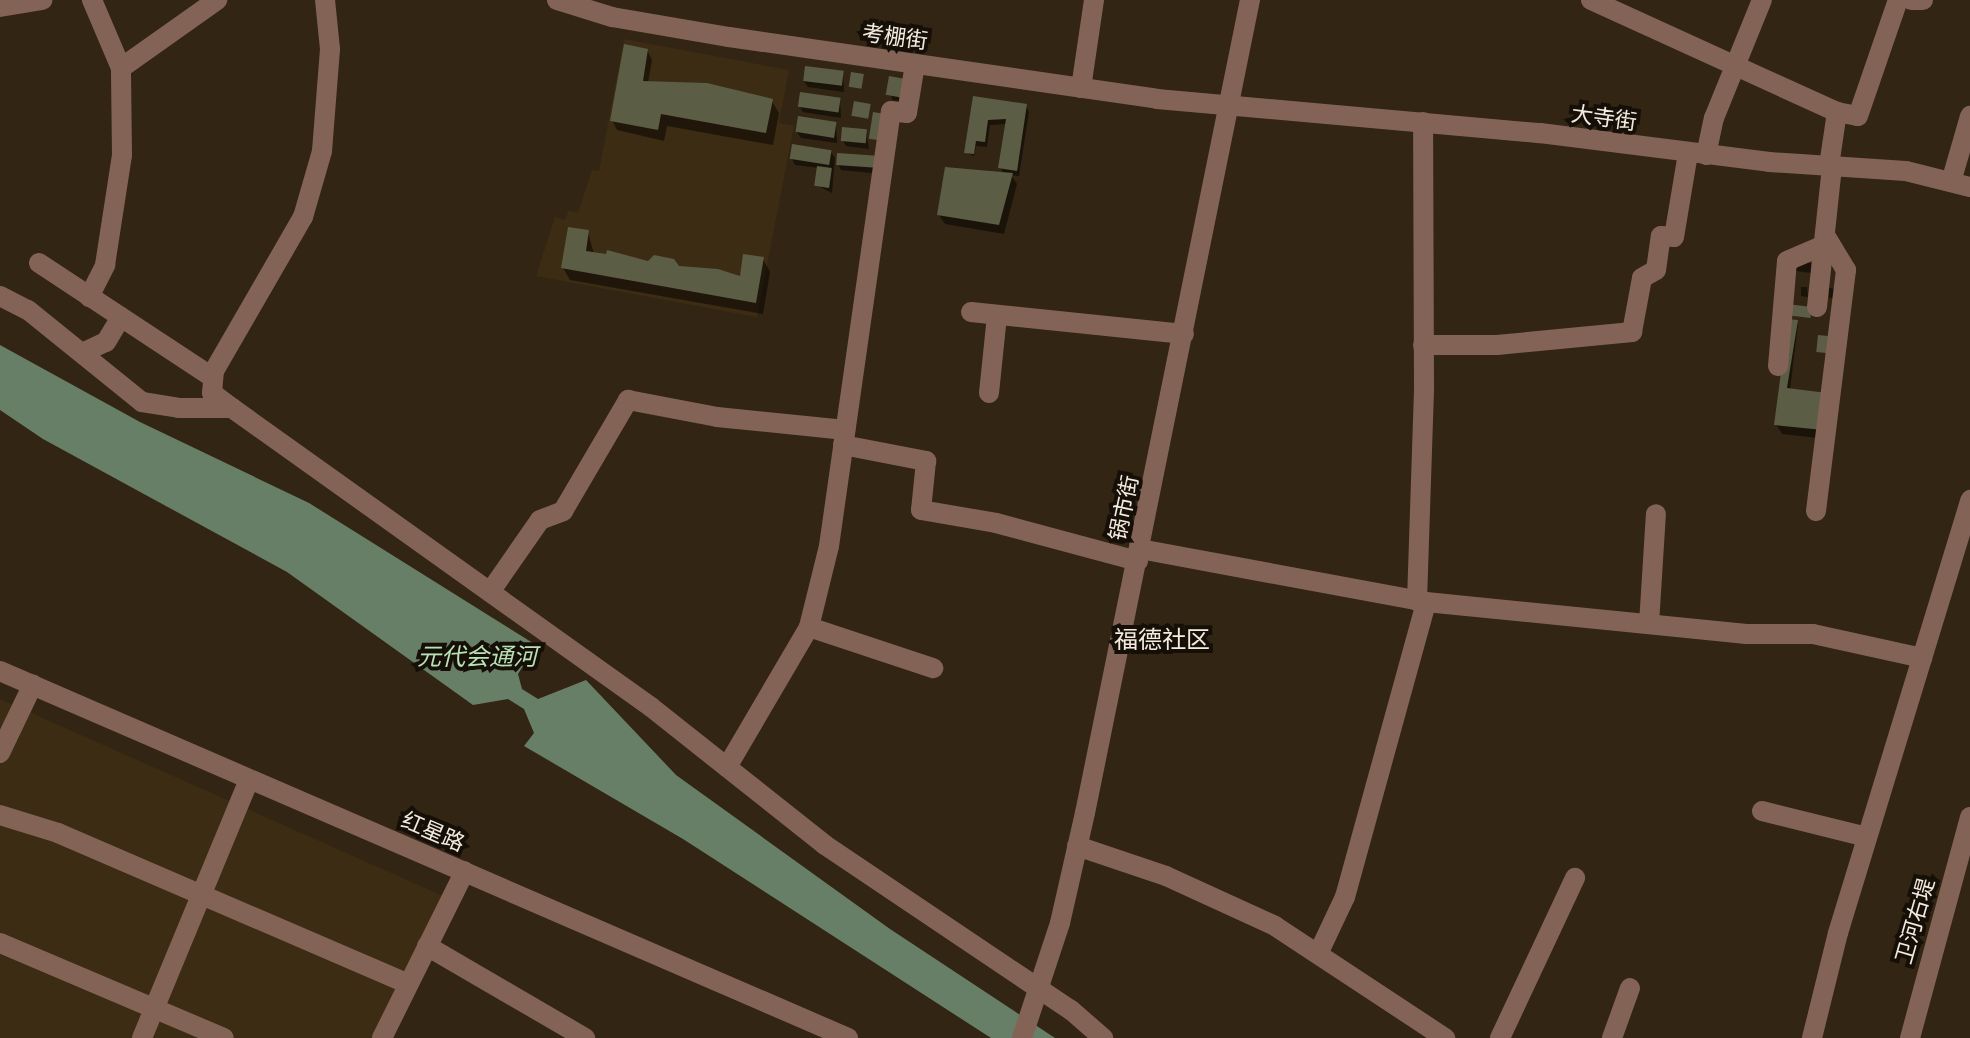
<!DOCTYPE html>
<html>
<head>
<meta charset="utf-8">
<style>
	body { margin:0 }
	#map { position:relative; width:1970px; height:1038px; overflow:hidden; background:#322513; font-family:Quicksand,"Noto Sans SC",sans-serif }
	div>[style] { position:absolute }
	.built>* { inset:0; background:#3c2c13 }
	.water>* { inset:0; background:#687f67 }
	.shadow>* { inset:0; background:#0007 }
	.building>* { inset:0; background:#5c5d45; transform-origin:0 0 }
	.minor>* { height:20px; margin:-10px; padding:0 10px; transform-origin:10px; border-radius:10px; background:#846357 }
	span { translate:-50% -50%; white-space:nowrap; text-align:center; line-height:1.15; -webkit-text-stroke:8px #150f08; paint-order:stroke }
	.street-label { font-size:22px; color:#f4ebe0 }
	.neighbourhood-label { font-size:24px; color:#f4ebe0 }
	.water-label { font-size:24px; color:#b8e1b5; font-style:italic }
</style>
</head>
<body>
<div id="map">
	<div class="built">
		<i style="clip-path:polygon(624px 39px,789px 70px,779px 123px,794px 126px,757px 317px,536px 276px,555px 217px,565px 220px,569px 210px,578px 213px,592px 170px,599px 171px)"></i>
		<i style="clip-path:polygon(0 699px,443px 896px,378px 1038px,0 1038px)"></i>
	</div>
	<div class="water">
		<i style="clip-path:polygon(0 345px,140px 422px,309px 503px,536px 645px,518px 674px,522px 689px,538px 699px,586px 680px,676px 775px,890px 929px,1055px 1038px,991px 1038px,683px 839px,524px 746px,534px 733px,524px 709px,508px 699px,473px 705px,287px 572px,43px 439px,0 410px)"></i>
	</div>
	<div class="shadow">
		<i style="clip-path:polygon(647px 50px,652px 60px,648px 83px,771px 100px,779px 113px,773px 145px,667px 126px,664px 141px,617px 130px,612px 120px)"></i>
		<i style="clip-path:polygon(843px 73px,844px 92px,808px 87px,804px 81px)"></i>
		<i style="clip-path:polygon(891px 78px,906px 102px,892px 100px)"></i>
		<i style="clip-path:polygon(975px 98px,1026px 106px,1029px 112px,1019px 176px,1011px 175px,1017px 184px,1004px 234px,945px 224px,939px 215px,1004px 175px,1001px 168px,1007px 124px,990px 125px,987px 147px,976px 146px,974px 156px,967px 153px)"></i>
		<i style="clip-path:polygon(840px 100px,841px 118px,803px 112px,800px 107px)"></i>
		<i style="clip-path:polygon(836px 124px,837px 143px,801px 138px,797px 132px)"></i>
		<i style="clip-path:polygon(866px 131px,869px 149px,846px 146px,843px 141px)"></i>
		<i style="clip-path:polygon(831px 152px,835px 158px,832px 193px,816px 185px,819px 168px,795px 165px,792px 159px)"></i>
		<i style="clip-path:polygon(838px 164px,883px 164px,882px 174px,841px 170px)"></i>
		<i style="clip-path:polygon(588px 232px,594px 254px,741px 279px,763px 259px,770px 272px,763px 314px,570px 280px,563px 268px)"></i>
		<i style="clip-path:polygon(1796px 261px,1811px 263px,1811px 273px,1796px 271px)"></i>
		<i style="clip-path:polygon(1801px 287px,1807px 287px,1808px 297px,1801px 296px)"></i>
		<i style="clip-path:polygon(1829px 288px,1837px 289px,1838px 299px,1829px 298px)"></i>
		<i style="clip-path:polygon(1790px 321px,1798px 324px,1790px 390px,1826px 394px,1831px 404px,1827px 439px,1782px 434px,1776px 424px)"></i>
	</div>
	<div class="building">
		<i style="clip-path:polygon(624px 44px,648px 49px,643px 81px,707px 83px,773px 99px,766px 133px,661px 114px,658px 130px,610px 121px)"></i>
		<i style="left:805px;top:66px;width:39px;height:15px;rotate:7deg"></i>
		<i style="left:851px;top:72px;width:13px;height:15px;rotate:9deg"></i>
		<i style="left:889px;top:76px;width:17px;height:19px;rotate:10deg"></i>
		<i style="left:800px;top:92px;width:41px;height:15px;rotate:8deg"></i>
		<i style="clip-path:polygon(973px 96px,1027px 104px,1017px 171px,998px 168px,1006px 119px,988px 120px,985px 142px,976px 141px,974px 154px,964px 153px)"></i>
		<i style="left:854px;top:101px;width:17px;height:15px;rotate:10deg"></i>
		<i style="left:873px;top:112px;width:12px;height:27px;rotate:9deg"></i>
		<i style="left:798px;top:116px;width:39px;height:16px;rotate:9deg"></i>
		<i style="left:842px;top:127px;width:25px;height:14px;rotate:5deg"></i>
		<i style="left:792px;top:144px;width:40px;height:15px;rotate:9deg"></i>
		<i style="left:837px;top:153px;width:44px;height:12px;rotate:4deg"></i>
		<i style="left:817px;top:166px;width:15px;height:20px;rotate:8deg"></i>
		<i style="clip-path:polygon(945px 167px,1013px 173px,999px 225px,937px 215px)"></i>
		<i style="clip-path:polygon(568px 227px,589px 230px,586px 251px,606px 254px,607px 250px,648px 261px,654px 255px,674px 259px,679px 266px,718px 269px,740px 276px,743px 254px,764px 257px,756px 303px,561px 268px)"></i>
		<i style="left:1787px;top:304px;width:25px;height:11px;rotate:7deg"></i>
		<i style="clip-path:polygon(1788px 319px,1798px 320px,1787px 388px,1827px 393px,1823px 430px,1774px 425px)"></i>
		<i style="left:1818px;top:335px;width:10px;height:17px;rotate:6deg"></i>
	</div>
	<div class="minor">
		<i style="left:557px;top:0;width:58px;rotate:17.2deg"></i>
		<i style="left:612px;top:17px;width:119px;rotate:9.7deg"></i>
		<i style="left:729px;top:37px;width:432px;rotate:8.2deg"></i>
		<i style="left:1157px;top:99px;width:385px;rotate:5.1deg"></i>
		<i style="left:1540px;top:133px;width:231px;rotate:7.2deg"></i>
		<i style="left:1769px;top:162px;width:137px;rotate:3.8deg"></i>
		<i style="left:1906px;top:171px;width:66px;rotate:14deg"></i>
		<i style="left:1591px;top:0;width:270px;rotate:24.5deg"></i>
		<i style="left:1911px;top:0;width:12px"></i>
		<i style="left:0;top:7px;width:43px;rotate:-9.5deg"></i>
		<i style="left:121px;top:68px;width:118px;rotate:-35.3deg"></i>
		<i style="left:1081px;top:88px;width:89px;rotate:-81.6deg"></i>
		<i style="left:1706px;top:155px;width:38px;rotate:-78deg"></i>
		<i style="left:1714px;top:118px;width:127px;rotate:-67.9deg"></i>
		<i style="left:1829px;top:166px;width:55px;rotate:-81.6deg"></i>
		<i style="left:1837px;top:112px;width:21px;rotate:11deg"></i>
		<i style="left:1858px;top:116px;width:123px;rotate:-71deg"></i>
		<i style="left:1951px;top:182px;width:69px;rotate:-73.9deg"></i>
		<i style="left:39px;top:263px;width:207px;rotate:33.4deg"></i>
		<i style="left:0;top:296px;width:31px;rotate:27deg"></i>
		<i style="left:28px;top:310px;width:146px;rotate:38.9deg"></i>
		<i style="left:142px;top:402px;width:36px;rotate:9deg"></i>
		<i style="left:178px;top:408px;width:54px"></i>
		<i style="left:232px;top:408px;width:515px;rotate:35.51deg"></i>
		<i style="left:651px;top:707px;width:222px;rotate:38.4deg"></i>
		<i style="left:825px;top:845px;width:296px;rotate:33.9deg"></i>
		<i style="left:1071px;top:1010px;width:43px;rotate:41.2deg"></i>
		<i style="left:89px;top:297px;width:36px;rotate:-63deg"></i>
		<i style="left:105px;top:265px;width:111px;rotate:-81.2deg"></i>
		<i style="left:122px;top:155px;width:87px;rotate:-90.7deg"></i>
		<i style="left:121px;top:68px;width:74px;rotate:-113.1deg"></i>
		<i style="left:1817px;top:307px;width:142px;rotate:-83.9deg"></i>
		<i style="left:971px;top:312px;width:214px;rotate:5.9deg"></i>
		<i style="left:1423px;top:345px;width:74px"></i>
		<i style="left:1497px;top:345px;width:136px;rotate:-5.5deg"></i>
		<i style="left:1632px;top:332px;width:55px;rotate:-79.5deg"></i>
		<i style="left:1642px;top:278px;width:16px;rotate:-30deg"></i>
		<i style="left:1656px;top:270px;width:34px;rotate:-82deg"></i>
		<i style="left:1661px;top:236px;width:13px;rotate:4deg"></i>
		<i style="left:1674px;top:237px;width:85px;rotate:-80.5deg"></i>
		<i style="left:82px;top:353px;width:26px;rotate:-25deg"></i>
		<i style="left:106px;top:342px;width:29px;rotate:-59deg"></i>
		<i style="left:1778px;top:366px;width:105px;rotate:-85.1deg"></i>
		<i style="left:1787px;top:261px;width:40px;rotate:-23.4deg"></i>
		<i style="left:989px;top:393px;width:78px;rotate:-84.1deg"></i>
		<i style="left:232px;top:408px;width:25px;rotate:-143deg"></i>
		<i style="left:212px;top:393px;width:22px;rotate:-85deg"></i>
		<i style="left:214px;top:371px;width:178px;rotate:-60deg"></i>
		<i style="left:303px;top:217px;width:69px;rotate:-73.9deg"></i>
		<i style="left:322px;top:151px;width:102px;rotate:-85.5deg"></i>
		<i style="left:330px;top:49px;width:49px;rotate:-95.8deg"></i>
		<i style="left:843px;top:445px;width:85px;rotate:10.9deg"></i>
		<i style="left:926px;top:461px;width:49px;rotate:95.8deg"></i>
		<i style="left:921px;top:510px;width:76px;rotate:9.8deg"></i>
		<i style="left:996px;top:523px;width:147px;rotate:15deg"></i>
		<i style="left:1816px;top:511px;width:243px;rotate:-82.9deg"></i>
		<i style="left:1846px;top:270px;width:41px;rotate:-121deg"></i>
		<i style="left:1140px;top:549px;width:291px;rotate:10.5deg"></i>
		<i style="left:1426px;top:602px;width:322px;rotate:5.7deg"></i>
		<i style="left:1746px;top:634px;width:67px"></i>
		<i style="left:1813px;top:634px;width:112px;rotate:12.4deg"></i>
		<i style="left:490px;top:592px;width:88px;rotate:-55.2deg"></i>
		<i style="left:540px;top:520px;width:25px;rotate:-21deg"></i>
		<i style="left:563px;top:511px;width:129px;rotate:-59.6deg"></i>
		<i style="left:628px;top:400px;width:91px;rotate:10.8deg"></i>
		<i style="left:717px;top:417px;width:129px;rotate:5.8deg"></i>
		<i style="left:1417px;top:601px;width:215px;rotate:-88.1deg"></i>
		<i style="left:1424px;top:386px;width:264px;rotate:-90.2deg"></i>
		<i style="left:1649px;top:624px;width:110px;rotate:-86.4deg"></i>
		<i style="left:809px;top:627px;width:131px;rotate:18.3deg"></i>
		<i style="left:0;top:671px;width:924px;rotate:23.4deg"></i>
		<i style="left:0;top:753px;width:76px;rotate:-64.4deg"></i>
		<i style="left:727px;top:767px;width:162px;rotate:-59.6deg"></i>
		<i style="left:809px;top:627px;width:83px;rotate:-76.1deg"></i>
		<i style="left:829px;top:546px;width:439px;rotate:-81.9deg"></i>
		<i style="left:891px;top:111px;width:16px;rotate:7deg"></i>
		<i style="left:907px;top:113px;width:50px;rotate:-80.7deg"></i>
		<i style="left:1762px;top:811px;width:108px;rotate:13.9deg"></i>
		<i style="left:0;top:815px;width:61px;rotate:17.2deg"></i>
		<i style="left:58px;top:833px;width:381px;rotate:23.3deg"></i>
		<i style="left:1077px;top:846px;width:94px;rotate:18.6deg"></i>
		<i style="left:1166px;top:876px;width:120px;rotate:24.6deg"></i>
		<i style="left:1275px;top:926px;width:204px;rotate:33.4deg"></i>
		<i style="left:0;top:943px;width:243px;rotate:23deg"></i>
		<i style="left:427px;top:946px;width:183px;rotate:30.2deg"></i>
		<i style="left:1318px;top:954px;width:63px;rotate:-64.7deg"></i>
		<i style="left:1345px;top:897px;width:306px;rotate:-74.6deg"></i>
		<i style="left:142px;top:1038px;width:279px;rotate:-67.5deg"></i>
		<i style="left:382px;top:1038px;width:186px;rotate:-63.6deg"></i>
		<i style="left:1022px;top:1038px;width:121px;rotate:-71.7deg"></i>
		<i style="left:1060px;top:923px;width:113px;rotate:-77.2deg"></i>
		<i style="left:1085px;top:813px;width:830px;rotate:-78.53deg"></i>
		<i style="left:1500px;top:1038px;width:177px;rotate:-64.9deg"></i>
		<i style="left:1612px;top:1038px;width:53px;rotate:-70.2deg"></i>
		<i style="left:1812px;top:1038px;width:108px;rotate:-76.1deg"></i>
		<i style="left:1838px;top:933px;width:453px;rotate:-73deg"></i>
		<i style="left:1910px;top:1038px;width:229px;rotate:-74.8deg"></i>
	</div>
	<div class="street-label">
		<span style="left:895px;top:37px;rotate:8deg">考棚街</span>
		<span style="left:1604px;top:118px;rotate:8deg">大寺街</span>
		<span style="left:1124px;top:508px;rotate:-78deg">锅市街</span>
		<span style="left:433px;top:832px;rotate:23deg">红星路</span>
		<span style="left:1915px;top:921px;rotate:-74deg">卫河右堤</span>
	</div>
	<div class="neighbourhood-label">
		<span style="left:1162px;top:640px">福德社区</span>
	</div>
	<div class="water-label">
		<span style="left:477px;top:657px">元代会通河</span>
	</div>
</div>
</body>
</html>
